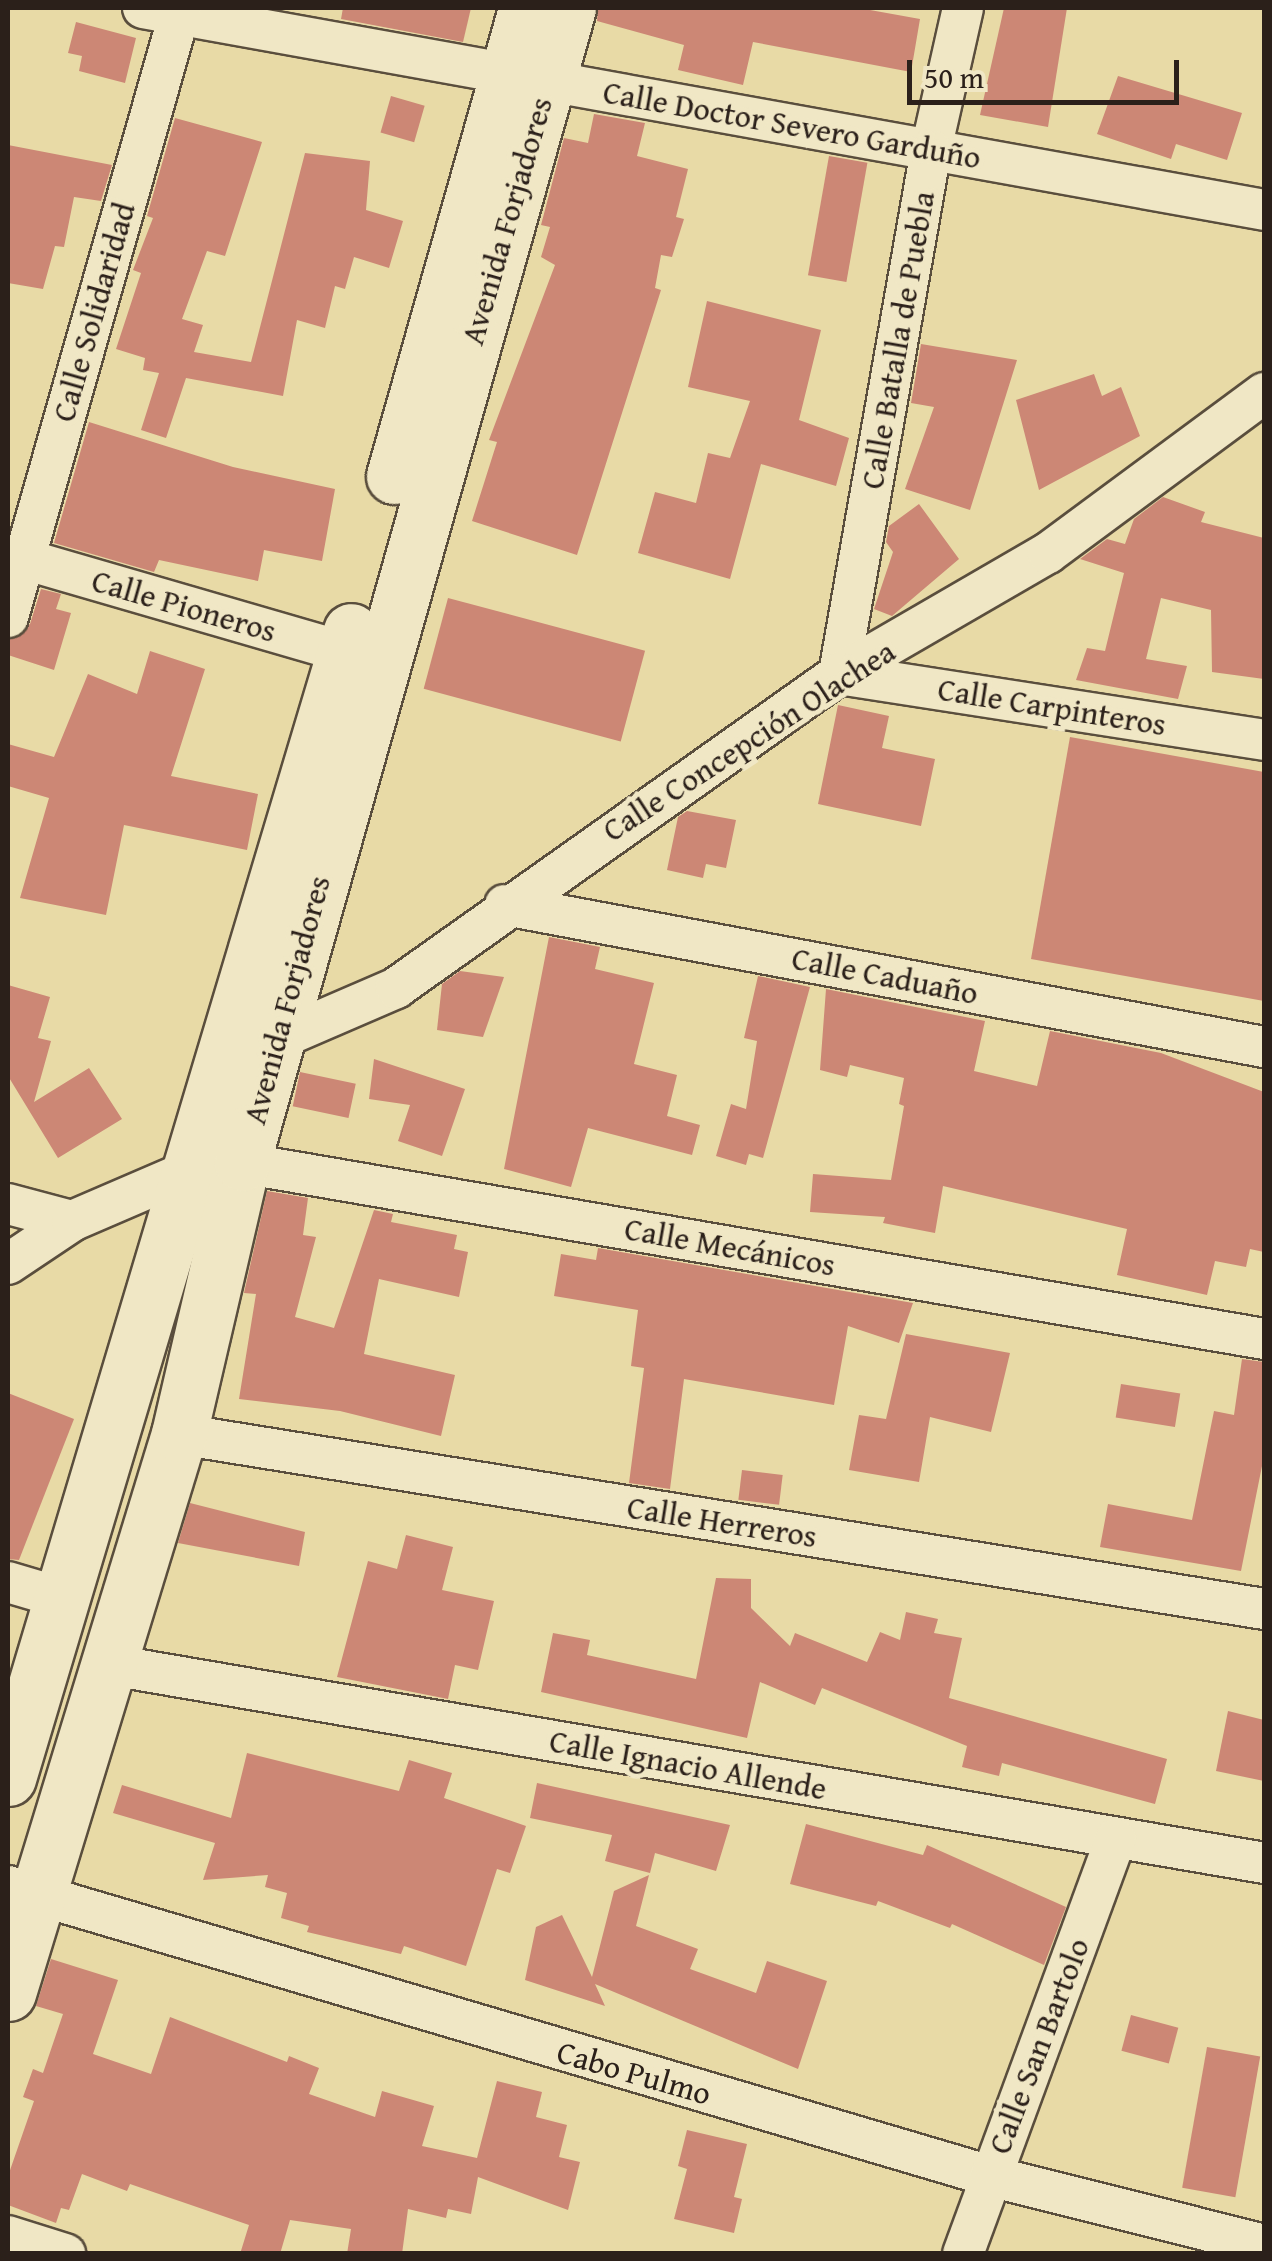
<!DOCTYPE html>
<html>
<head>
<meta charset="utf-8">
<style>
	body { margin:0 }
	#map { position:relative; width:1272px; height:2261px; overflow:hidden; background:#e8daa6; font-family:"Gentium Book Plus",serif }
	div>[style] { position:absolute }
	.building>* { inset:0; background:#cc8775; transform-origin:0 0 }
	.roads { filter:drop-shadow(2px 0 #5a4e3d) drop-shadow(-2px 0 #5a4e3d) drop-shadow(0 2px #5a4e3d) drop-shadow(0 -2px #5a4e3d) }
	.minor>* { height:40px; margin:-20px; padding:0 20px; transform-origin:20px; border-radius:20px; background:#f0e7c5 }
	.secondary>* { height:55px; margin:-27.5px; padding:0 27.5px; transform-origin:27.5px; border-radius:27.5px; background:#f0e7c5 }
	span { translate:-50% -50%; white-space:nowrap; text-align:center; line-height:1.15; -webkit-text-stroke:10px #f0e7c5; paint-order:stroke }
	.street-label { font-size:32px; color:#2b201a }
	.frame { position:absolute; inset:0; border:10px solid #2b201a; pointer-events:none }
	.scale { position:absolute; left:907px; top:60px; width:272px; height:45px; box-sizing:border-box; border:5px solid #2b201a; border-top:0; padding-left:12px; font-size:30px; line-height:35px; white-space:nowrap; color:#2b201a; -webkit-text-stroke:8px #f0e7c5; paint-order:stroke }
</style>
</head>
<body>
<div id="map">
	<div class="building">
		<i style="clip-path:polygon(343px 8px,471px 8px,463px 42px,341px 19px)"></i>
		<i style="clip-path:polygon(598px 8px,859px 8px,920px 19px,911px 72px,753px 42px,743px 85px,678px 70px,684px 45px,597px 21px)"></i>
		<i style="clip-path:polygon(1004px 8px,1067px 8px,1048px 127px,980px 115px)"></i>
		<i style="clip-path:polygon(76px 22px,136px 38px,125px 83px,79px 71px,82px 56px,68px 53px)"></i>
		<i style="clip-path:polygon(1118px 76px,1242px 113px,1227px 160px,1176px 144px,1171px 159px,1097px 134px)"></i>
		<i style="left:391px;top:96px;width:35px;height:38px;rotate:16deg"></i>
		<i style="clip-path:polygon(594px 114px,645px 123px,637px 156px,688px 169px,676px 217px,684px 219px,672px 257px,661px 255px,655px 288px,661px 290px,577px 555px,472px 521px,497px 442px,489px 440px,555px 265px,541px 257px,550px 227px,541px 225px,564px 138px,588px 143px)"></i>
		<i style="clip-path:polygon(175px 118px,262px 142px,225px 256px,207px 251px,182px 319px,203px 325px,194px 352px,251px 362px,305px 153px,370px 161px,366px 210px,403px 221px,389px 268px,354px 257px,345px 289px,335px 286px,325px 328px,297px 320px,283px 396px,186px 378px,166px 438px,141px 430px,159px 373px,143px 370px,145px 358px,116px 349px,141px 273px,133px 270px,153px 218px,147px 216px)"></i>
		<i style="clip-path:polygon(8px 145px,112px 165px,101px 201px,74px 197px,64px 247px,55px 246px,43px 289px,8px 283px)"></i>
		<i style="left:829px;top:156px;width:39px;height:121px;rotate:10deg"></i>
		<i style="clip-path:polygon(707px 301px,821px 330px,799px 420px,849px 438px,836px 486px,761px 464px,730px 579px,638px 553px,655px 492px,696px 503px,708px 453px,730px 458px,750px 401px,688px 387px)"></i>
		<i style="clip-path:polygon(921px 344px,1017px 360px,970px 510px,905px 489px,934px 407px,911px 403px)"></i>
		<i style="clip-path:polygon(1094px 374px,1102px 396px,1121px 387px,1140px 436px,1039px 490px,1016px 400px)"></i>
		<i style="clip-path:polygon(89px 422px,233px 467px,335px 489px,322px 561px,264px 550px,258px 581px,159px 560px,154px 572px,54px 543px)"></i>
		<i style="clip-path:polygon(1163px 497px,1205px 512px,1201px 522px,1264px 538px,1264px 679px,1212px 672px,1211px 610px,1161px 598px,1146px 659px,1187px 666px,1178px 699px,1076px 680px,1087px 648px,1105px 651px,1124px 573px,1080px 559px,1107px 539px,1125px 544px,1134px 519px)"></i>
		<i style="clip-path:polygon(919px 504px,959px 559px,892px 616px,874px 609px,893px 552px,886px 542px,889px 526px)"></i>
		<i style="clip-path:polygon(41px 589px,61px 594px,56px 609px,71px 613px,54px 670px,8px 655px,8px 640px,30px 624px)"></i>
		<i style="left:448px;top:598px;width:204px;height:94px;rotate:15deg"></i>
		<i style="clip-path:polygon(150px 651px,205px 669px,171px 776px,258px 794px,247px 850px,124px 825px,106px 915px,20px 898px,49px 798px,8px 786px,8px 744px,54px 757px,88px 674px,137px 694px)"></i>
		<i style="clip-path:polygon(838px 705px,889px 716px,882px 748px,935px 759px,921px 826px,818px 804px)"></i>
		<i style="clip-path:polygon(1070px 737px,1264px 772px,1264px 1001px,1031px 959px)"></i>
		<i style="clip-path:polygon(687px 811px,736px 820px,726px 868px,706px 864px,703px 878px,667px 870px,678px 817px)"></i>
		<i style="clip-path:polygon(549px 937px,600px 947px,595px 969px,654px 983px,634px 1064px,677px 1075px,667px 1116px,700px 1125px,692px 1155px,588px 1128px,571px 1187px,504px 1169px)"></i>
		<i style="clip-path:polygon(460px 971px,504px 977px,483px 1037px,437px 1030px,442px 984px)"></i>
		<i style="clip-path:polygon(758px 976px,810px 987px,763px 1158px,749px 1154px,746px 1165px,716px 1156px,731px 1104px,746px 1109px,757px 1041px,744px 1038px)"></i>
		<i style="clip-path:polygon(8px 985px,50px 997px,38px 1038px,51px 1041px,34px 1102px,89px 1068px,122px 1119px,58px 1158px,8px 1076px)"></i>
		<i style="clip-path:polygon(826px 989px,985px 1021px,974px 1071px,1037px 1086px,1050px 1031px,1161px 1053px,1264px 1092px,1264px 1252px,1250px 1249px,1246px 1267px,1215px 1261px,1207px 1295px,1117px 1275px,1127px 1229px,943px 1186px,935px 1233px,883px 1223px,885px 1217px,810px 1212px,813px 1174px,891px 1180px,904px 1106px,899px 1104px,904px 1078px,850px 1065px,847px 1077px,820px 1070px)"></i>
		<i style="clip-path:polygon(374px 1059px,465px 1089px,442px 1156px,398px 1141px,410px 1105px,369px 1099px)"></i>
		<i style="left:300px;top:1072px;width:57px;height:35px;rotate:12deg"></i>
		<i style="clip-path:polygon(267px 1191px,308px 1198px,303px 1235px,316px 1237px,295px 1317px,334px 1328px,374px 1210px,393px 1214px,391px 1222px,457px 1235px,454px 1249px,468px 1252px,459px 1297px,379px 1279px,364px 1354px,455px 1375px,441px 1436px,340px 1411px,239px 1399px,256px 1294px,244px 1293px)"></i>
		<i style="clip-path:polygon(598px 1248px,913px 1303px,899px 1343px,848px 1326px,834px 1405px,684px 1379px,670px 1489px,629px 1483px,644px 1368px,631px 1366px,638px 1310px,554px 1296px,561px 1254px,596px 1260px)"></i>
		<i style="clip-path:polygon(906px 1334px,1010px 1353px,991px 1432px,930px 1417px,919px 1482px,849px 1470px,859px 1415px,886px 1419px)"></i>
		<i style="clip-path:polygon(1242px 1359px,1264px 1362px,1264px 1456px,1241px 1571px,1100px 1547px,1108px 1504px,1192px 1520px,1214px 1411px,1234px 1415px)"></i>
		<i style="left:1121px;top:1384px;width:60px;height:34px;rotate:9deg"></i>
		<i style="clip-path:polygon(8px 1393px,74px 1419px,19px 1560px,8px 1559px)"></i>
		<i style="left:742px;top:1470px;width:41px;height:30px;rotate:7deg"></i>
		<i style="clip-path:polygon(190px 1503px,305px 1532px,299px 1566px,178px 1543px)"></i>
		<i style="clip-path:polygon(406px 1535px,453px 1547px,442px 1590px,494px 1601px,478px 1670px,455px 1665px,448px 1699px,337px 1677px,368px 1561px,397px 1569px)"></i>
		<i style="clip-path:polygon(716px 1578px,751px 1579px,751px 1608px,790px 1646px,795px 1633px,867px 1662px,880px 1632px,900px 1640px,906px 1612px,938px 1619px,934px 1633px,962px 1638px,949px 1698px,1167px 1759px,1155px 1804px,1002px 1763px,999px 1776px,962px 1767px,967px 1746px,822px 1688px,815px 1705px,760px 1682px,747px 1738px,541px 1692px,553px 1633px,590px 1640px,587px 1655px,696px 1679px)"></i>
		<i style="clip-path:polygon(1228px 1711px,1264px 1720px,1264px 1781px,1216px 1771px)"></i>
		<i style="clip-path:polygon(247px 1753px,399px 1791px,409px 1760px,452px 1773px,444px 1798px,526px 1826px,510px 1873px,497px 1869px,466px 1966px,404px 1946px,401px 1954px,307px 1932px,309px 1926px,281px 1918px,287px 1893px,265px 1887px,268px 1875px,203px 1880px,215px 1843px,113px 1813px,122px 1785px,231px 1818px)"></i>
		<i style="clip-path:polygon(537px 1783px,730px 1825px,716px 1871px,655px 1853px,650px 1873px,605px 1861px,612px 1835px,530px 1818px)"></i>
		<i style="clip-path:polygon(806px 1824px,923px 1855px,927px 1845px,1066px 1907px,1044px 1965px,952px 1924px,950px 1928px,878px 1901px,876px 1906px,790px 1884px)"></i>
		<i style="clip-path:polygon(649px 1875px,636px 1926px,698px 1949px,690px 1969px,756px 1993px,767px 1961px,827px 1981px,798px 2069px,595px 1984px,605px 2006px,525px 1980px,536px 1927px,562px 1915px,592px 1977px,614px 1891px)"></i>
		<i style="clip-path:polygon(51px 1959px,118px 1980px,93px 2054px,151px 2074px,170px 2017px,287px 2062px,289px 2056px,319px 2068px,309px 2094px,375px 2117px,382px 2091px,434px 2106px,422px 2146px,477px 2158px,497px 2081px,542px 2092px,536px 2117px,567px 2125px,559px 2157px,580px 2162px,568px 2210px,478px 2177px,471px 2214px,448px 2209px,446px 2218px,408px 2209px,402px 2254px,347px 2254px,351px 2229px,290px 2220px,280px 2254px,240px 2254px,249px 2225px,130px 2184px,127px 2191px,82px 2174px,69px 2210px,61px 2208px,56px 2223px,8px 2205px,8px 2176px,34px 2101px,23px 2097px,33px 2069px,43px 2073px,63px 2014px,36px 2006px)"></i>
		<i style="left:1131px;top:2015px;width:49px;height:37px;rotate:15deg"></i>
		<i style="left:1207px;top:2047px;width:54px;height:143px;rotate:10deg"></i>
		<i style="clip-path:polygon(687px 2130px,747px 2144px,734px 2197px,742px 2199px,734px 2233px,674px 2219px,687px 2169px,678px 2166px)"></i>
	</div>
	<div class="roads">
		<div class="minor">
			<i style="left:143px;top:8px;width:1139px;rotate:10.21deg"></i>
			<i style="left:963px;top:8px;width:146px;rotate:102.7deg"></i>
			<i style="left:931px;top:150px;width:532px;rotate:99.96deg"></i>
			<i style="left:839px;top:674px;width:430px;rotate:8.8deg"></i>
			<i style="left:24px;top:559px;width:334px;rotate:16.2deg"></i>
			<i style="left:8px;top:617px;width:633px;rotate:-74.14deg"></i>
			<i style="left:505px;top:905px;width:772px;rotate:10.6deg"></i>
			<i style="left:276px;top:1040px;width:131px;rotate:-23.4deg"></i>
			<i style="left:396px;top:988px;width:543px;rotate:-35.33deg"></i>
			<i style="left:839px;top:674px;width:241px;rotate:-30.1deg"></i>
			<i style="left:1048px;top:553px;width:269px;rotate:-36.5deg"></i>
			<i style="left:8px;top:1204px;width:66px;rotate:14.9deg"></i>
			<i style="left:8px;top:1264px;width:77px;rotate:-33.9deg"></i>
			<i style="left:72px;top:1221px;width:134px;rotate:-23.3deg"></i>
			<i style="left:195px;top:1168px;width:47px;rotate:-6.1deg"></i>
			<i style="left:242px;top:1163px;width:1037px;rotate:9.77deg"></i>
			<i style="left:179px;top:1434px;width:1099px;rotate:9.16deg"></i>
			<i style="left:8px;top:1582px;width:56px;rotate:16.5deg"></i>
			<i style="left:111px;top:1665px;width:1170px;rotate:9.74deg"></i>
			<i style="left:8px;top:1886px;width:1024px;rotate:16.45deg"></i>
			<i style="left:990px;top:2176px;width:283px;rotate:14.1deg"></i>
			<i style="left:8px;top:2236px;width:60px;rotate:17.5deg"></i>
			<i style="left:963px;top:2254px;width:442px;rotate:-69.8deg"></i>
		</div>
		<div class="secondary">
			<i style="left:394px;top:476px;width:486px;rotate:-74.2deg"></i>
			<i style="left:8px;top:1778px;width:1197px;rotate:-73.35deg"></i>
			<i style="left:8px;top:1993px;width:585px;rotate:-72.99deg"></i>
			<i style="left:179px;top:1434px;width:278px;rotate:-76.9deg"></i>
			<i style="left:242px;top:1163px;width:1200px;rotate:-74.24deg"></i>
		</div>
	</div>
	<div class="street-label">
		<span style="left:792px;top:125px;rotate:10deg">Calle Doctor Severo Garduño</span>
		<span style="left:507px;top:221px;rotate:-74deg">Avenida Forjadores</span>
		<span style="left:94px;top:312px;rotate:-74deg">Calle Solidaridad</span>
		<span style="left:898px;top:340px;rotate:-80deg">Calle Batalla de Puebla</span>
		<span style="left:184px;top:606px;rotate:16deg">Calle Pioneros</span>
		<span style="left:1052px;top:707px;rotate:9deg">Calle Carpinteros</span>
		<span style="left:749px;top:741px;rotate:-33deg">Calle Concepción Olachea</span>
		<span style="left:885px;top:976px;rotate:11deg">Calle Caduaño</span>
		<span style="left:287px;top:1000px;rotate:-75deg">Avenida Forjadores</span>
		<span style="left:730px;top:1247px;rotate:10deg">Calle Mecánicos</span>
		<span style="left:722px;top:1522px;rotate:9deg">Calle Herreros</span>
		<span style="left:688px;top:1765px;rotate:10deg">Calle Ignacio Allende</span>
		<span style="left:1039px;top:2046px;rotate:-69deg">Calle San Bartolo</span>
		<span style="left:634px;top:2073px;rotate:16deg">Cabo Pulmo</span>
	</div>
	<div class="frame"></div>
	<div class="scale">50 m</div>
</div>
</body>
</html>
